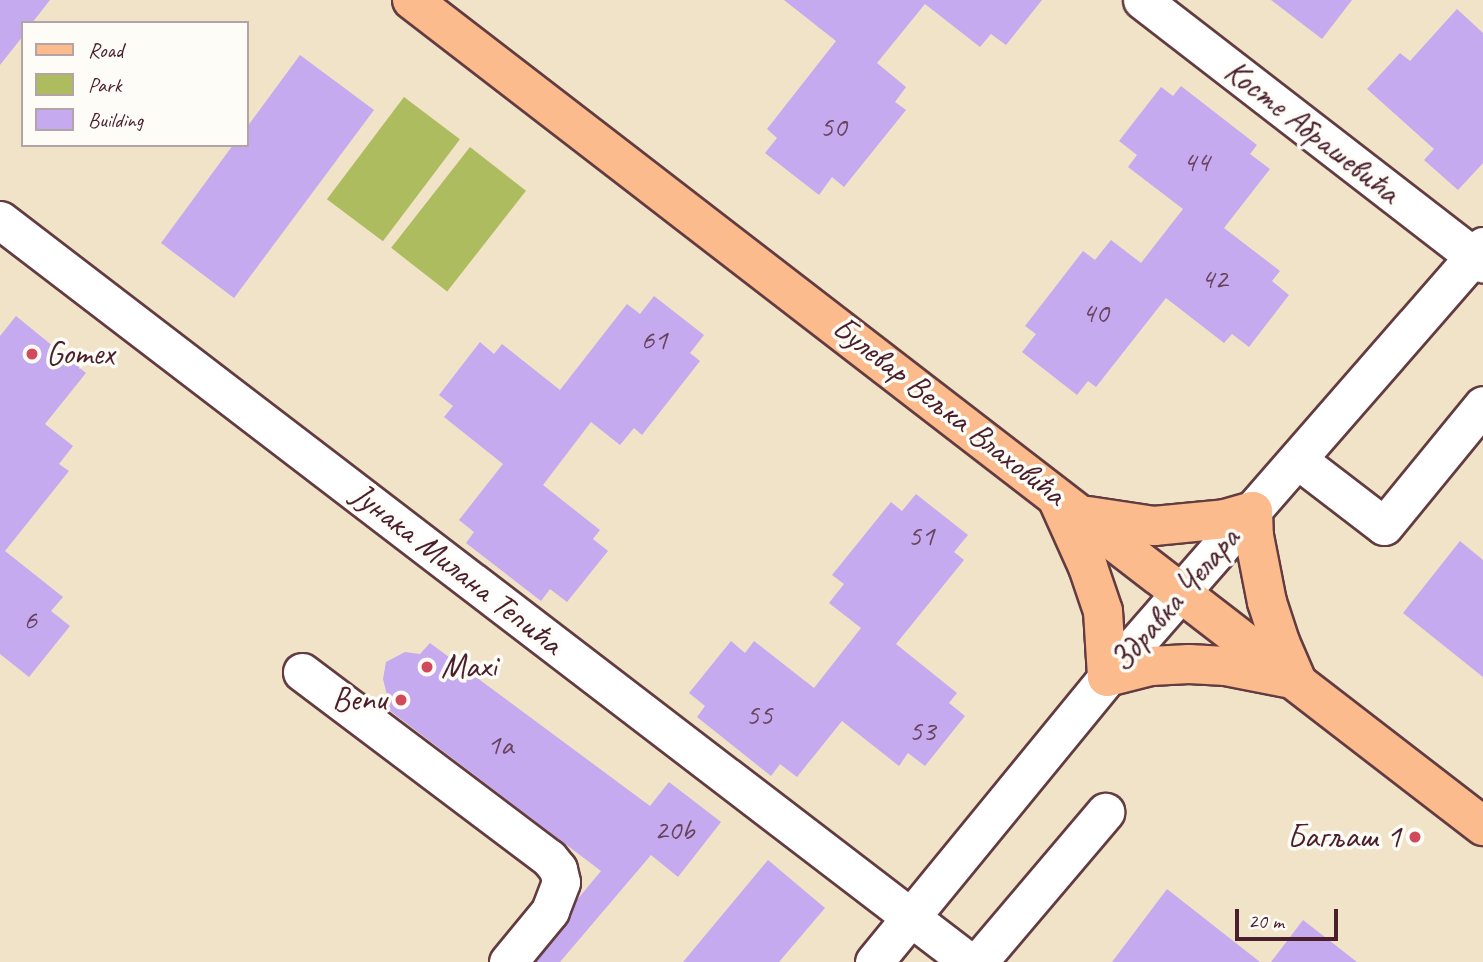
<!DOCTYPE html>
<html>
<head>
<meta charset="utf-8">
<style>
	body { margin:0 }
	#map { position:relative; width:1483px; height:962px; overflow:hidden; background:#f1e3c7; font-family:Caveat,sans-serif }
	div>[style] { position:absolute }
	.green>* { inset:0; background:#adbc5e; transform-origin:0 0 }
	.building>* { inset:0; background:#c5aaef }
	.roads { filter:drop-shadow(2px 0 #633c42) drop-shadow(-2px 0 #633c42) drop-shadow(0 2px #633c42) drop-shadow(0 -2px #633c42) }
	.minor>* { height:37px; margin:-18.5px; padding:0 18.5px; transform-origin:18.5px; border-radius:18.5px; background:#fff }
	.major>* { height:38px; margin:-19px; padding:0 19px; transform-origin:19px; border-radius:19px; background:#fbbb8c }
	.dots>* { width:19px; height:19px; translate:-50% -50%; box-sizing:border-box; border:4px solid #fdfcf7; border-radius:50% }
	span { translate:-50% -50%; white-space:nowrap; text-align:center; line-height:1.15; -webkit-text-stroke:7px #fdfcf7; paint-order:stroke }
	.number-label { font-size:30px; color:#69425c }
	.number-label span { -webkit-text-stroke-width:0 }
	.street-label { font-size:33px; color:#4a1f2b }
	.poi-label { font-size:33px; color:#4a1f2b }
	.left { translate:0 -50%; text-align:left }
	.right { translate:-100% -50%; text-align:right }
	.legend { position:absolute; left:21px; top:21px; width:228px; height:126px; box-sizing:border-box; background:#fdfcf7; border:2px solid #b5a4a5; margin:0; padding:9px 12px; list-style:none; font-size:21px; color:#4a1f2b }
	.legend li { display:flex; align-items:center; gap:14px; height:35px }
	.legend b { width:35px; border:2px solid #b5a4a5 }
	.scale { position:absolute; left:1235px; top:909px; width:103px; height:32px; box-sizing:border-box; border:4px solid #4a1f2b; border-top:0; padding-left:9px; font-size:21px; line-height:24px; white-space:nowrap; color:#4a1f2b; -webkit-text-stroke:5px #fdfcf7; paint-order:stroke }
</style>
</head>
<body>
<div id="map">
	<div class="green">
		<i style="left:404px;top:97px;width:70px;height:128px;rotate:37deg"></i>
		<i style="left:470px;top:147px;width:71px;height:128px;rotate:38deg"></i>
	</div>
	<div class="building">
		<i style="clip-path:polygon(0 0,50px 0,32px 23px,23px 23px,23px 36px,0 65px)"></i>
		<i style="clip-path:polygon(784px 0,1042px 0,1006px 45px,991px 34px,980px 47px,925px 4px,877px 63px,906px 87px,895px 102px,906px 110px,844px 187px,832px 177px,819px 195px,765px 153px,777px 138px,767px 129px,836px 41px)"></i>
		<i style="clip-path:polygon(1271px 0,1352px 0,1322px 39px)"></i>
		<i style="clip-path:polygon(1457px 9px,1483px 33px,1483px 163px,1458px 190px,1424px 160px,1434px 149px,1367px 89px,1400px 53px,1410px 61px)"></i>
		<i style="clip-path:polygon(300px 55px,374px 110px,234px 298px,161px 243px,233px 145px,247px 145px,247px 127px)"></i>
		<i style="clip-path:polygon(1181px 86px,1257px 145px,1250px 154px,1270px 169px,1224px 228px,1280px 271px,1272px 281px,1289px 295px,1249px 347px,1232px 334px,1224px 343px,1166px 298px,1096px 387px,1088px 381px,1077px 395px,1022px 352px,1036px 334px,1025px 326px,1083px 251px,1095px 260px,1111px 240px,1141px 263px,1183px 209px,1128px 167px,1137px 155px,1119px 141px,1161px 87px,1173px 96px)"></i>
		<i style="clip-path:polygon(654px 296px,704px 335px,690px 353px,700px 361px,642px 435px,634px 428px,620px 445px,591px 422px,543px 485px,600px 530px,593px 539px,608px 551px,567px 602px,550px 589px,541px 601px,466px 543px,474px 532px,459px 520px,503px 464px,444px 417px,453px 406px,439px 395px,480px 342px,494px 354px,502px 344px,560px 390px,627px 304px,640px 314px)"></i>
		<i style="clip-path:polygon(16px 316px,86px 373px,45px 424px,73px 446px,59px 464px,69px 471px,5px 551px,63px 597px,51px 611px,70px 626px,29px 677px,0 654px,0 336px)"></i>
		<i style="clip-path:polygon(916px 494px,968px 535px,954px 552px,964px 560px,896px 644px,957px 693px,949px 703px,965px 716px,925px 766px,908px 753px,899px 766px,842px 721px,797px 777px,780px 764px,771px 776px,697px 717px,705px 706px,689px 693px,731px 641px,745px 653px,754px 641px,814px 688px,861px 628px,829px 603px,844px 584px,832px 575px,891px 502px,902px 511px)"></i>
		<i style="clip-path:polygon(1460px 541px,1483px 560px,1483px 677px,1403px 613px)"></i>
		<i style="clip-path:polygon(430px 643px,650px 806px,669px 782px,721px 822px,678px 877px,651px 855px,560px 962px,535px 962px,566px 924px,576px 901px,601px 871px,381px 704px,387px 695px,383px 679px,386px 662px,405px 652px,420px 654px)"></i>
		<i style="clip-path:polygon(768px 860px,825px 908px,779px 962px,683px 962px)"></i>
		<i style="clip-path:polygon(1167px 889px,1260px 962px,1112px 962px)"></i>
		<i style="clip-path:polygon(1303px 920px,1357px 962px,1271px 962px)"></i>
	</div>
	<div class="roads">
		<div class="minor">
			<i style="left:1142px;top:0;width:431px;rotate:37.7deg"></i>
			<i style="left:0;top:220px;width:1220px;rotate:37.44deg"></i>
			<i style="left:1298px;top:460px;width:108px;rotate:37.5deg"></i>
			<i style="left:1384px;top:526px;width:156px;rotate:-50.7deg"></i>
			<i style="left:302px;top:672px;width:309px;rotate:37deg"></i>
			<i style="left:549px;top:858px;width:14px;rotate:51deg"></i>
			<i style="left:558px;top:869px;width:13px;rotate:77deg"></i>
			<i style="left:561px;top:882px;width:31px;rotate:111deg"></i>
			<i style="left:550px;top:911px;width:66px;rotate:129.5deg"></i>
			<i style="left:874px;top:962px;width:368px;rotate:-50.7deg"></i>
			<i style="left:1107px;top:677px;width:572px;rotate:-48.9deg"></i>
			<i style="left:978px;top:962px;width:197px;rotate:-49.7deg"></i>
		</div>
		<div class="major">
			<i style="left:412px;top:0;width:1353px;rotate:37.64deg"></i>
			<i style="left:1057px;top:498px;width:76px;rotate:65.8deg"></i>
			<i style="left:1088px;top:567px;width:46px;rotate:71.2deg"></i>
			<i style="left:1103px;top:611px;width:66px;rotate:86.5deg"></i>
			<i style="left:1107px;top:677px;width:45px;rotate:-14deg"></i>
			<i style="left:1151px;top:666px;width:38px;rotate:-3deg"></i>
			<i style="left:1189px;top:664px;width:37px;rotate:3deg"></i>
			<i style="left:1226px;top:666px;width:61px;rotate:11.3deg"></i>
			<i style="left:1088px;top:516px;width:67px;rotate:8.6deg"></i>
			<i style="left:1154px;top:526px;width:71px;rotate:-5.6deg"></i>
			<i style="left:1225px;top:519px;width:29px;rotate:-16deg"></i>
			<i style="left:1253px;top:511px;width:25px;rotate:88deg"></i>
			<i style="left:1254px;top:536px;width:67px;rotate:78.9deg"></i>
			<i style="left:1267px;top:602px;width:42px;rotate:72deg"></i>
			<i style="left:1280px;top:642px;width:40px;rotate:66.6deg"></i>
		</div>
	</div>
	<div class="dots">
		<i style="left:32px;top:354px;background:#d1495b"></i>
		<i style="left:427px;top:667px;background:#d1495b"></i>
		<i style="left:401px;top:700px;background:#d1495b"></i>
		<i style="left:1415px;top:837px;background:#d1495b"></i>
	</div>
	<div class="number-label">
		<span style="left:833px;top:126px">50</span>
		<span style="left:1196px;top:161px">44</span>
		<span style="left:1214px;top:278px">42</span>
		<span style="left:1095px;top:312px">40</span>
		<span style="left:654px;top:339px">61</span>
		<span style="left:921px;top:535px">51</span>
		<span style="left:30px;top:619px">6</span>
		<span style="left:759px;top:714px">55</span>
		<span style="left:922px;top:730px">53</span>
		<span style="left:500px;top:744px">1a</span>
		<span style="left:674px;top:829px">20b</span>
	</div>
	<div class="street-label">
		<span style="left:1312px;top:132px;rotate:38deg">Косте Абрашевића</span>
		<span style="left:949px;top:411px;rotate:38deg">Булевар Вељка Влаховића</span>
		<span style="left:457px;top:569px;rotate:38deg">Јунака Милана Тепића</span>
		<span style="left:1175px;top:600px;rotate:-49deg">Здравка Челара</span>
	</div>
	<div class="poi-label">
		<span class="left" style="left:46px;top:354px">Gomex</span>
		<span class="left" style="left:441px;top:667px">Maxi</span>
		<span class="right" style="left:387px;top:700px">Benu</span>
		<span class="right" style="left:1401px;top:837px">Багљаш 1</span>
	</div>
	<ul class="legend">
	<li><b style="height:9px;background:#fbbb8c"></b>Road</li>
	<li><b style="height:19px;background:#adbc5e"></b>Park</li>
	<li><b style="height:19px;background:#c5aaef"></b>Building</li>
	</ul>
	<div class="scale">20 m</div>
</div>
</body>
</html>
